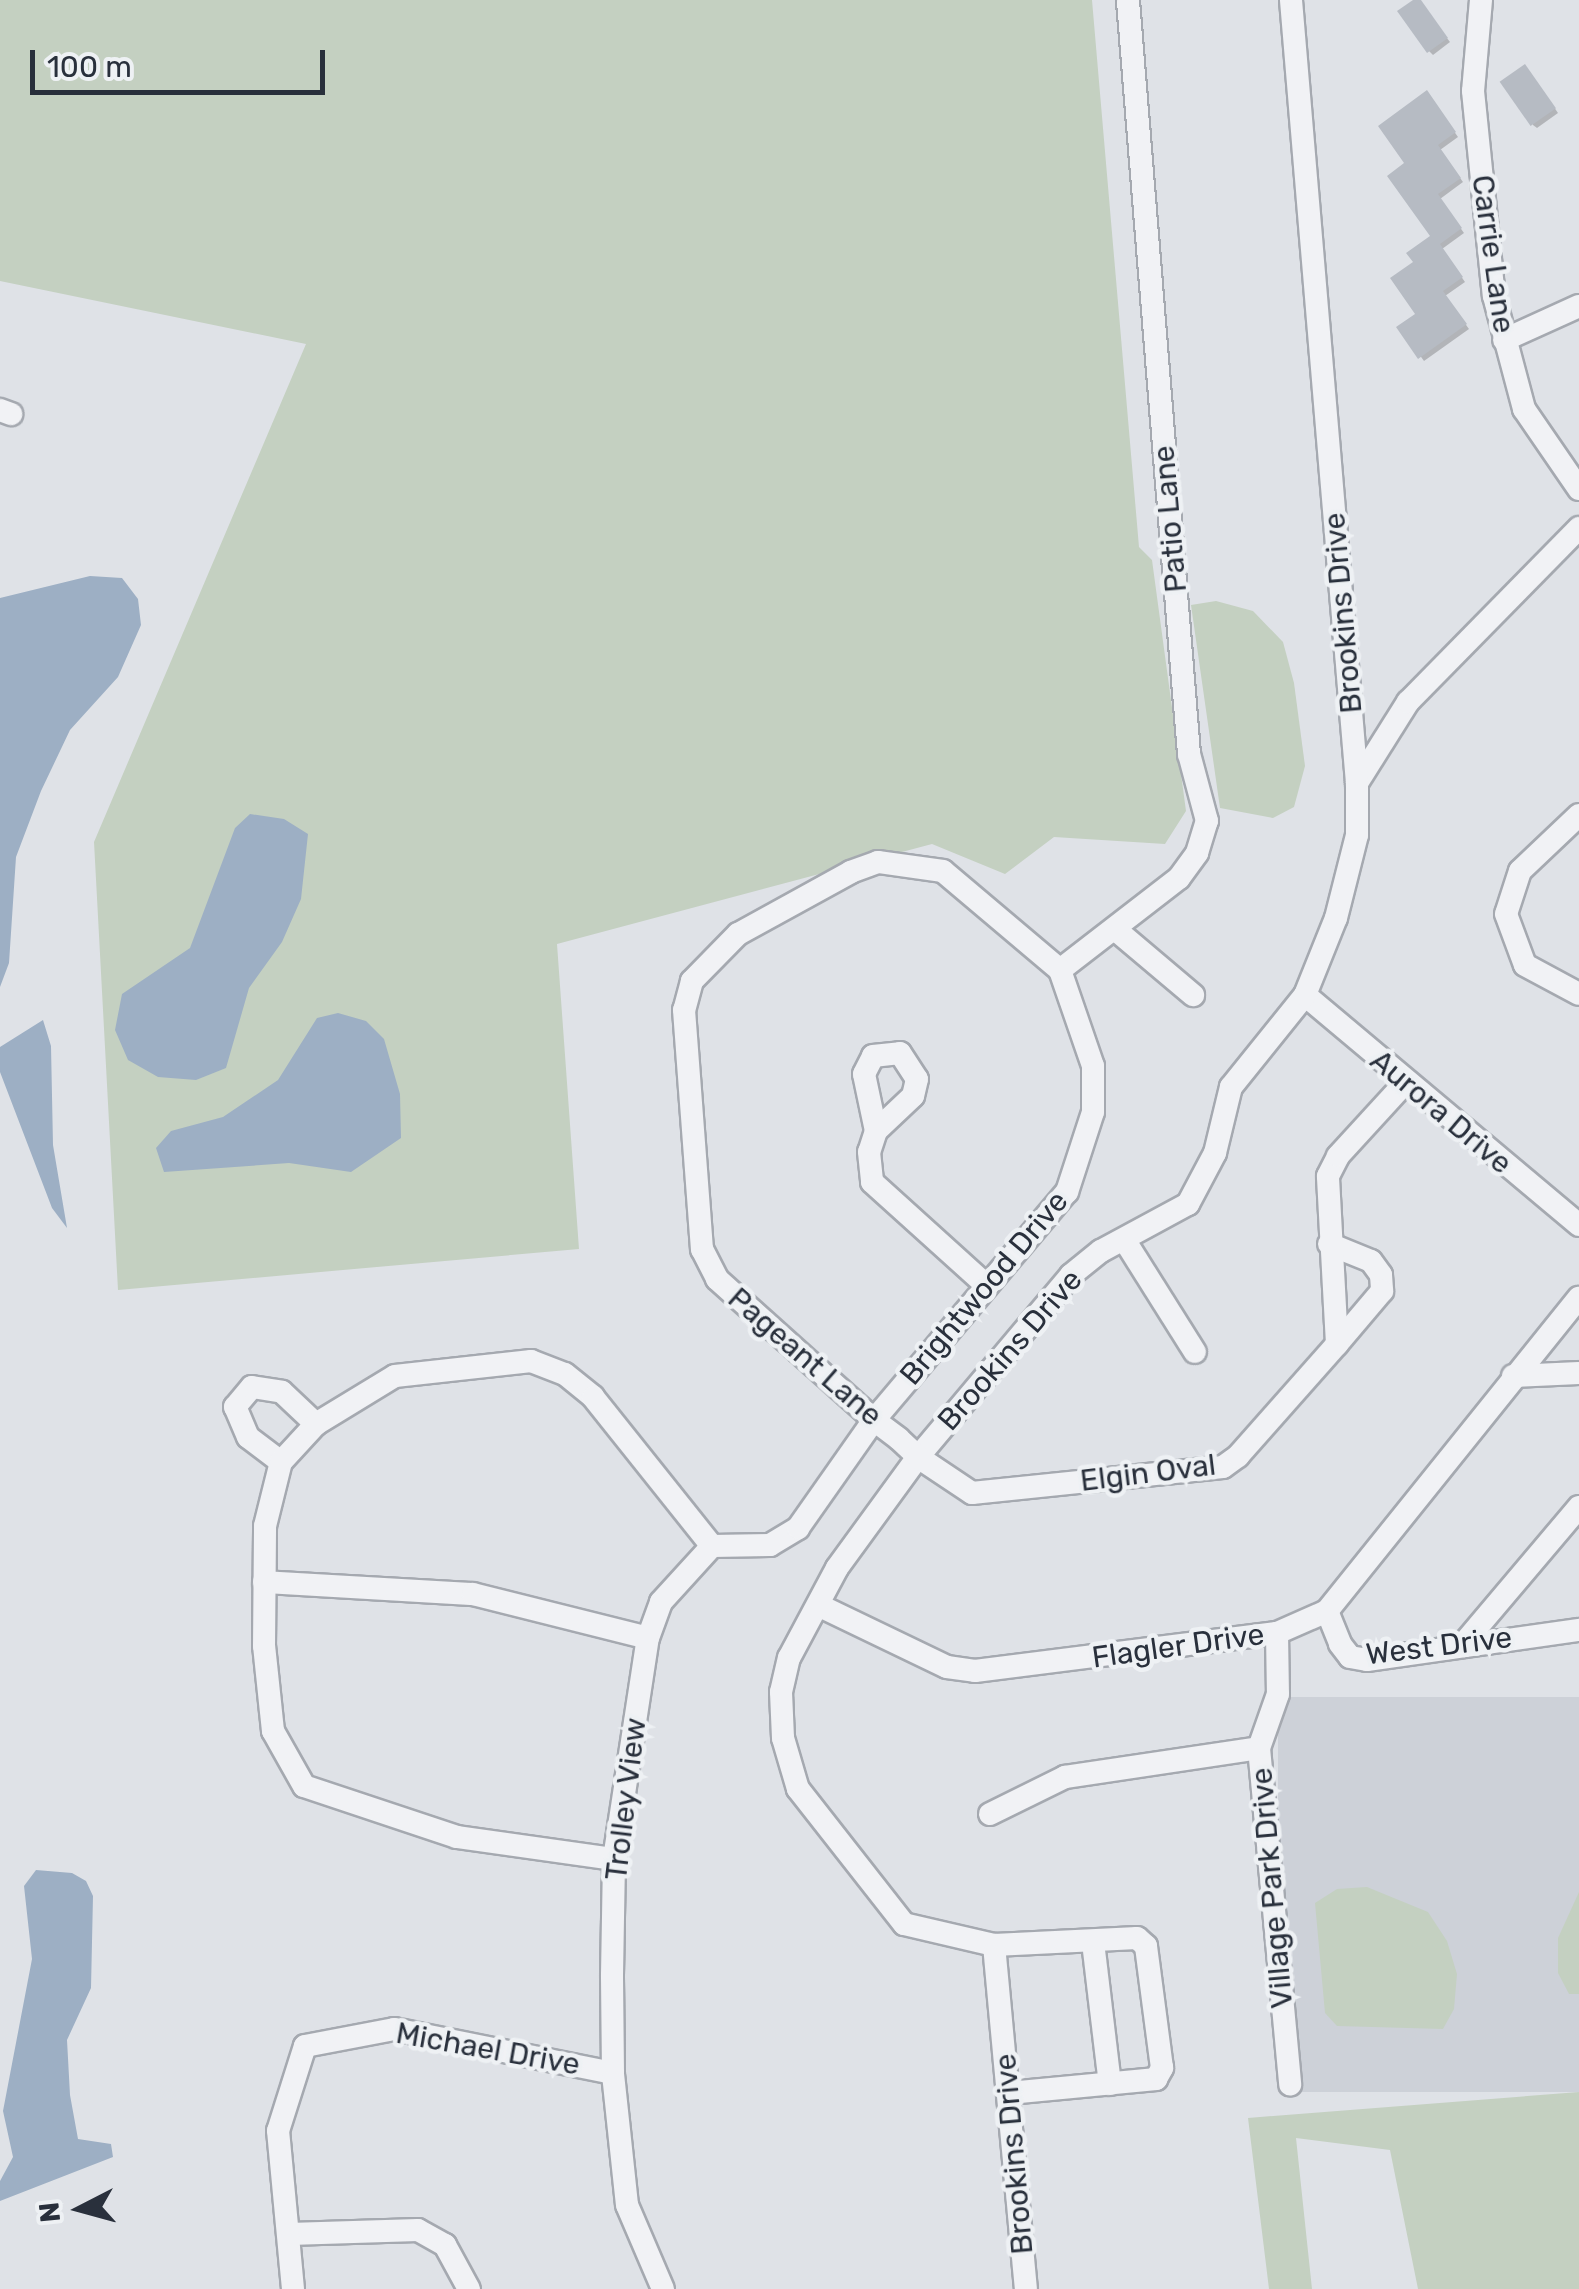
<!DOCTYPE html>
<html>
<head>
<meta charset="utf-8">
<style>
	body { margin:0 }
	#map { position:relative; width:1579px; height:2289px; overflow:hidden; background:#dfe2e7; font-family:Rubik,sans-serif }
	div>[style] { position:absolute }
	.built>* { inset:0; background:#cdd1d8; transform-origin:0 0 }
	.green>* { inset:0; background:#c4d0c1 }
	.water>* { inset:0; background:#9dafc4 }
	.shadow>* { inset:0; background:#0003 }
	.building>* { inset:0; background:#b6bbc3; transform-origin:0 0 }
	.roads { filter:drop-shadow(2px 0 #a5a9b0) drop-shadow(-2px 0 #a5a9b0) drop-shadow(0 2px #a5a9b0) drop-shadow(0 -2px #a5a9b0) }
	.minor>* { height:22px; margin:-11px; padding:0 11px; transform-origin:11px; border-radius:11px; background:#f1f2f5 }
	span { translate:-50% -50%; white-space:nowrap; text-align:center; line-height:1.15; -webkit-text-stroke:9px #eef1f4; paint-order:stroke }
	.street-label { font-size:30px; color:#29303c }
	.north { position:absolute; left:30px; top:2159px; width:100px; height:100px; -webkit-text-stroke:8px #eef1f4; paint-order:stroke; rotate:264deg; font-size:28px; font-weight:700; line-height:40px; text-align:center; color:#29303c }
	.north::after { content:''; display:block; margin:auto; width:35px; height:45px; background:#29303c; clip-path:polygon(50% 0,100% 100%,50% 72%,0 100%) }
	.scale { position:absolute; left:30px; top:50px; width:295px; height:45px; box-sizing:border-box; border:5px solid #29303c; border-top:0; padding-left:12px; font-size:30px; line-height:35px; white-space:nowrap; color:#29303c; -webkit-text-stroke:8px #eef1f4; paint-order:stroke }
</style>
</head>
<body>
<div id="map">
	<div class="built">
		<i style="left:1579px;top:1697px;width:395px;height:301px;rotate:90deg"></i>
	</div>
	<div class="green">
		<i style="clip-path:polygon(0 0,1092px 0,1139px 547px,1152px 560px,1186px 811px,1165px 844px,1054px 837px,1005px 874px,932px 844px,557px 944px,579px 1249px,118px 1290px,94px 842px,306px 344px,0 281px)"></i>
		<i style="clip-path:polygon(1216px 601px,1253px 611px,1283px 642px,1294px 683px,1305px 766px,1294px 807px,1273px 818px,1220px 808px,1191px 605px)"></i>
		<i style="clip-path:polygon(1367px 1887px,1428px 1912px,1447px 1941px,1457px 1974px,1454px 2009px,1443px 2029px,1337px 2026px,1325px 2013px,1315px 1903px,1337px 1889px)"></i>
		<i style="clip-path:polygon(1579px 1892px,1579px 1994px,1569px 1994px,1558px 1973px,1558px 1938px)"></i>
		<i style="clip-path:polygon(1579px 2092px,1579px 2289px,1418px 2289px,1390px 2150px,1296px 2138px,1312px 2289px,1269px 2289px,1248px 2118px)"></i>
	</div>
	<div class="water">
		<i style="clip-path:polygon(90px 576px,122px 578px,138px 599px,141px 625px,118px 677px,70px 730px,41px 791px,16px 857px,9px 963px,0 987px,0 598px)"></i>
		<i style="clip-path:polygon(250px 814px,284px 819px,308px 834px,301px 899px,282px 942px,249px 988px,226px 1068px,196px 1080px,158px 1077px,128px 1060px,115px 1030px,122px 994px,190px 948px,235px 828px)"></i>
		<i style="clip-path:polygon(338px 1013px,366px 1021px,384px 1039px,400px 1094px,401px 1138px,351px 1172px,289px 1163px,164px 1172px,156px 1148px,171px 1131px,223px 1117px,278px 1080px,317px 1018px)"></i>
		<i style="clip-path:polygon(43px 1020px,51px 1046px,53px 1145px,67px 1228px,52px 1208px,0 1072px,0 1047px)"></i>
		<i style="clip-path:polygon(36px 1870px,72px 1873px,86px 1881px,93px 1896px,91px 1988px,67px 2040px,70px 2095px,78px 2139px,111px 2144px,113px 2157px,0 2201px,0 2181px,13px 2157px,3px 2111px,32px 1959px,24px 1886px)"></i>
	</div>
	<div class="shadow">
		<i style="clip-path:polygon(1417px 0,1450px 42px,1433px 55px,1429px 51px)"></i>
		<i style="clip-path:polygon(1529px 71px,1558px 113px,1537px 128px,1533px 125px)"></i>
		<i style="clip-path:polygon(1430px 97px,1458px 137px,1440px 150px,1463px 182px,1440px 199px,1464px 233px,1442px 249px,1465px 282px,1445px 296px,1469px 329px,1424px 361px,1400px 328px,1419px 314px,1416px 263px,1433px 237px,1408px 163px)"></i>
	</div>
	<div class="building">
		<i style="clip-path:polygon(1413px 0,1421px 0,1448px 38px,1427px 53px,1397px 11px)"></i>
		<i style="left:1525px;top:64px;width:54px;height:31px;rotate:55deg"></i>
		<i style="clip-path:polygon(1427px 90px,1456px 132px,1438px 145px,1461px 178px,1438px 194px,1462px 228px,1440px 244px,1463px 277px,1443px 291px,1467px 324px,1418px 359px,1396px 327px,1415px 314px,1390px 278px,1413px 262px,1406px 253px,1430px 236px,1387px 176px,1404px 163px,1378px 126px)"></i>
	</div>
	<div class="roads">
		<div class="minor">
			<i style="left:1481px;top:0;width:91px;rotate:95deg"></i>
			<i style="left:1473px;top:91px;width:206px;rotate:84.2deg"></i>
			<i style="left:1494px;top:296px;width:117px;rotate:75.1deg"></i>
			<i style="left:1524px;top:409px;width:97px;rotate:55.5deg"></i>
			<i style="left:1504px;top:340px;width:82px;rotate:-24.4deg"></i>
			<i style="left:0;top:410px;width:12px;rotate:20deg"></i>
			<i style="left:1357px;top:783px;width:96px;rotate:-57.8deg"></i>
			<i style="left:1408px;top:702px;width:244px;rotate:-45.5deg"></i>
			<i style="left:1579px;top:815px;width:81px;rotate:136.5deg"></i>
			<i style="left:1520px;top:871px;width:45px;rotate:108deg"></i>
			<i style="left:1506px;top:914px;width:54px;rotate:69.6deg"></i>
			<i style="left:1525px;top:965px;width:61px;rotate:28.2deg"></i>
			<i style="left:1116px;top:930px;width:101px;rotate:40.2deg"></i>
			<i style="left:1060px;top:970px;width:150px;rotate:-37.7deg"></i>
			<i style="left:1179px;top:878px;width:31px;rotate:-54deg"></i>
			<i style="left:1197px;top:853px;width:34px;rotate:-73deg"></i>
			<i style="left:1207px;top:821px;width:69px;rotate:-105deg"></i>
			<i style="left:1189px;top:754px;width:756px;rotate:-94.63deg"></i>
			<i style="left:1305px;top:995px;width:358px;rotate:40deg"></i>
			<i style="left:876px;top:1131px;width:58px;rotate:-101.9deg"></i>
			<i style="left:864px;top:1074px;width:20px;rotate:-63deg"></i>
			<i style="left:873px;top:1056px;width:27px;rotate:-6deg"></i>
			<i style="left:900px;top:1053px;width:31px;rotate:57deg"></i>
			<i style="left:917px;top:1079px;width:17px;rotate:103deg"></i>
			<i style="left:913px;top:1096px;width:51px;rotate:136.6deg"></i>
			<i style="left:876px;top:1131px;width:22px;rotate:108deg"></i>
			<i style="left:869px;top:1152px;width:30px;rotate:84deg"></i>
			<i style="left:872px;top:1182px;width:155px;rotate:42.1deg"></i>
			<i style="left:1125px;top:1241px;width:131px;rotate:57.8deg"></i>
			<i style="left:1329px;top:1244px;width:45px;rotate:22deg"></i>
			<i style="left:1371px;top:1261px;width:17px;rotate:54deg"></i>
			<i style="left:1381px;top:1275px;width:16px;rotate:86deg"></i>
			<i style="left:1382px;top:1291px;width:70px;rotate:130.3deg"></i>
			<i style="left:1513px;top:1376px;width:66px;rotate:-2.6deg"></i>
			<i style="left:281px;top:1462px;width:41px;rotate:-142.9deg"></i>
			<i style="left:248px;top:1437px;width:33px;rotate:-113deg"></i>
			<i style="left:235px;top:1407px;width:26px;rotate:-50deg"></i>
			<i style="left:252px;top:1387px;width:30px;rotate:9deg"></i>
			<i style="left:282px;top:1392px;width:47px;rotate:43.3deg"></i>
			<i style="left:264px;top:1582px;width:209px;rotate:3.3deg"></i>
			<i style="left:473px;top:1594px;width:180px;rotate:14.1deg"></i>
			<i style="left:818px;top:1605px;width:143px;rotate:25.7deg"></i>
			<i style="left:947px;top:1667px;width:28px;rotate:8deg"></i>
			<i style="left:975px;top:1671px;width:304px;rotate:-7.2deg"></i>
			<i style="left:1277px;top:1633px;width:55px;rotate:-23.7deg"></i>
			<i style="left:1327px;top:1611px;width:402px;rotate:-51.2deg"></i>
			<i style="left:1327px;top:1611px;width:35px;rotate:68deg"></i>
			<i style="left:1340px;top:1644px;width:16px;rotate:52deg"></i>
			<i style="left:1350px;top:1657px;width:17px;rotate:10deg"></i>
			<i style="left:1367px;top:1660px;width:214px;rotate:-8.1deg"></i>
			<i style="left:1277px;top:1633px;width:61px;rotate:89.1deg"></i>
			<i style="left:1278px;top:1694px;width:57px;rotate:109.4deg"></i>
			<i style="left:1259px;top:1748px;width:338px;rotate:84.7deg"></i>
			<i style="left:1464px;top:1643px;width:178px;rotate:-49.8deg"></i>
			<i style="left:990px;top:1814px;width:84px;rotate:-26.3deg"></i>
			<i style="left:1065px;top:1777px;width:196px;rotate:-8.5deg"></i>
			<i style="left:614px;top:1859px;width:159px;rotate:-172deg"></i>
			<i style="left:457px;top:1837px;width:161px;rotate:-161.6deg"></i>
			<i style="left:304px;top:1786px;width:63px;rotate:-119.4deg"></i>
			<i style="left:273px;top:1731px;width:85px;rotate:-96deg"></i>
			<i style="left:264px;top:1646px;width:120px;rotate:-89.5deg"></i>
			<i style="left:265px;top:1526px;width:66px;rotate:-76deg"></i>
			<i style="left:281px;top:1462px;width:52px;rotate:-47.4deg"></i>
			<i style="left:316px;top:1424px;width:92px;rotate:-31.3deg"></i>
			<i style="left:395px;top:1376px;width:137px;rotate:-6.3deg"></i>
			<i style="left:531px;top:1361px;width:36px;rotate:21deg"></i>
			<i style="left:565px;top:1374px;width:36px;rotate:39deg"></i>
			<i style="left:593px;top:1397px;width:191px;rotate:51.4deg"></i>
			<i style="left:1093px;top:1942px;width:143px;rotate:83.2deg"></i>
			<i style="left:994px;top:1945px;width:345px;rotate:84.7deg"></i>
			<i style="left:1009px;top:2093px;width:148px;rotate:-5.4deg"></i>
			<i style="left:1156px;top:2079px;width:13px;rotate:-61deg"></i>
			<i style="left:1162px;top:2068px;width:123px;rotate:-97.5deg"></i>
			<i style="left:1146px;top:1946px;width:12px;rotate:-138deg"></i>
			<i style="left:1137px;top:1938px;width:143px;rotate:177.2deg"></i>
			<i style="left:994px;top:1945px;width:92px;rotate:-166.9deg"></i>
			<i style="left:904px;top:1924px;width:172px;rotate:-128.1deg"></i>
			<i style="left:798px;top:1789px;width:53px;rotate:-106.4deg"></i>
			<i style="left:783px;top:1738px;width:46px;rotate:-92.5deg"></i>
			<i style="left:781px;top:1692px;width:35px;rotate:-77deg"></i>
			<i style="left:789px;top:1658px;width:102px;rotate:-61.9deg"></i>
			<i style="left:837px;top:1568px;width:137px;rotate:-53.9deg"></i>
			<i style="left:918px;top:1457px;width:238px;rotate:-49.9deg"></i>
			<i style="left:1071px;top:1275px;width:38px;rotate:-39deg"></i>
			<i style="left:1101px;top:1251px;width:99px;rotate:-28.4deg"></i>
			<i style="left:1188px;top:1204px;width:58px;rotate:-62.1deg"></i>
			<i style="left:1215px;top:1153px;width:68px;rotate:-76.4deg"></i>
			<i style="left:1231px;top:1087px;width:118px;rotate:-51.2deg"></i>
			<i style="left:1305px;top:995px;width:83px;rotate:-68.1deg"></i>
			<i style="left:1336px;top:918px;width:86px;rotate:-75.8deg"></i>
			<i style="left:1357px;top:835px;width:52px;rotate:-90deg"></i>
			<i style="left:1357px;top:783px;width:786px;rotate:-94.82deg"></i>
			<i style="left:289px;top:2234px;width:129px;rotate:-1.8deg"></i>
			<i style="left:418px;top:2230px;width:31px;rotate:29deg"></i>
			<i style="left:445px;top:2245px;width:50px;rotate:61.4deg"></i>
			<i style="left:293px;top:2289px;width:159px;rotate:-95.4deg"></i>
			<i style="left:278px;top:2131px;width:89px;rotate:-72.4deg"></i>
			<i style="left:305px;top:2046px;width:91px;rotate:-10.8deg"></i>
			<i style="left:394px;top:2029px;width:223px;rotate:11.4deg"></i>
			<i style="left:663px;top:2289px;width:91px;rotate:-113.2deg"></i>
			<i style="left:627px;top:2205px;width:133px;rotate:-96.1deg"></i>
			<i style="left:613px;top:2073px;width:98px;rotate:-90.6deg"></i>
			<i style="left:612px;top:1975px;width:116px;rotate:-89deg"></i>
			<i style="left:614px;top:1859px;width:224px;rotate:-81.3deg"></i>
			<i style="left:648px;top:1638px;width:38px;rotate:-70deg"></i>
			<i style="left:661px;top:1602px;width:76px;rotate:-47.7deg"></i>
			<i style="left:712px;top:1546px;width:58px;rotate:-1deg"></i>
			<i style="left:770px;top:1545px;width:33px;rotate:-31deg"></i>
			<i style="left:798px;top:1528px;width:132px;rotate:-54.9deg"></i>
			<i style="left:874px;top:1420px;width:299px;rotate:-49.8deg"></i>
			<i style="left:1067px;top:1192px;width:84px;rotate:-72deg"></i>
			<i style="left:1093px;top:1112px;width:46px;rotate:-90deg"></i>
			<i style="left:1093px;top:1066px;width:102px;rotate:-109deg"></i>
			<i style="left:1060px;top:970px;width:153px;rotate:-139.8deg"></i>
			<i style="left:943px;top:871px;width:66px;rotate:-172.1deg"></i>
			<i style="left:878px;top:862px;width:29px;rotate:160deg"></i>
			<i style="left:851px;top:872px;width:129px;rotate:151.2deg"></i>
			<i style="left:738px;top:934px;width:66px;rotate:134.4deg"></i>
			<i style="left:692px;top:981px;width:30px;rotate:105deg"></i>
			<i style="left:684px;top:1010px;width:240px;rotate:85.7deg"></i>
			<i style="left:702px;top:1249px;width:34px;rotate:63deg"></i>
			<i style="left:717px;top:1279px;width:211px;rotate:41.9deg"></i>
			<i style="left:874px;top:1420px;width:31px;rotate:37deg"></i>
			<i style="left:899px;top:1439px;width:26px;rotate:43deg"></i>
			<i style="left:918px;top:1457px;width:65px;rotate:33.7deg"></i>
			<i style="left:972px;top:1493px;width:252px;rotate:-5.9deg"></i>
			<i style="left:1223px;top:1467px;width:19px;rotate:-36deg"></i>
			<i style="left:1238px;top:1456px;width:149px;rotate:-48.5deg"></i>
			<i style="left:1337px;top:1344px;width:168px;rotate:-93.1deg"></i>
			<i style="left:1328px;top:1176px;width:22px;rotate:-63deg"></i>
			<i style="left:1338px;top:1156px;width:98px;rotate:-47.5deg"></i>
		</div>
	</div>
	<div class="street-label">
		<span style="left:1493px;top:254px;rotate:82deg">Carrie Lane</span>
		<span style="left:1170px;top:519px;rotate:-95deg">Patio Lane</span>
		<span style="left:1343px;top:613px;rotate:-95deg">Brookins Drive</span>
		<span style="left:1441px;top:1112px;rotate:40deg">Aurora Drive</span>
		<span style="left:984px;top:1288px;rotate:-50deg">Brightwood Drive</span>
		<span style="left:1010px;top:1350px;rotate:-49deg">Brookins Drive</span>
		<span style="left:805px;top:1357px;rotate:41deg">Pageant Lane</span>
		<span style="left:1148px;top:1473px;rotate:-7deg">Elgin Oval</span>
		<span style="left:1178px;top:1646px;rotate:-8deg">Flagler Drive</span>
		<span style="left:1439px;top:1646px;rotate:-7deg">West Drive</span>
		<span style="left:626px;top:1799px;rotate:-83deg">Trolley View</span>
		<span style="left:1272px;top:1888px;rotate:-95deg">Village Park Drive</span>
		<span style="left:488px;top:2049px;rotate:10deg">Michael Drive</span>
		<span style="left:1014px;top:2154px;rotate:-95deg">Brookins Drive</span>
	</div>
	<div class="north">N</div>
	<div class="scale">100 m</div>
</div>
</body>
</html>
